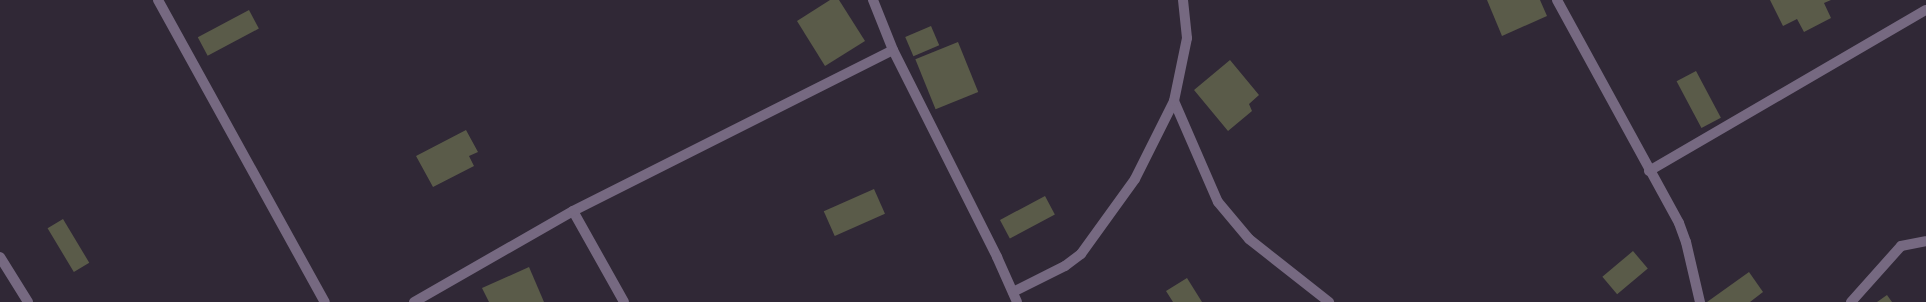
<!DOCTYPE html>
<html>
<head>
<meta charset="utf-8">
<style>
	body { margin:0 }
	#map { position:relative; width:1926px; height:302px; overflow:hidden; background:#302836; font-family:"Fira Sans Condensed",sans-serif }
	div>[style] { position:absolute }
	.building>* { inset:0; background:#5a5b49; transform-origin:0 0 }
	.minor>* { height:10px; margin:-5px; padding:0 5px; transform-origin:5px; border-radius:5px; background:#766981 }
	span { translate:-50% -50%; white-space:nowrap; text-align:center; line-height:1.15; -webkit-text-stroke:3px #261e2c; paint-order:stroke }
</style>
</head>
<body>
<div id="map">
	<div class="building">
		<i style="clip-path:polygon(830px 0,839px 0,865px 41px,825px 66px,797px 21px)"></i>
		<i style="clip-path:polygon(1487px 0,1540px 0,1547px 16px,1502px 36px)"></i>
		<i style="clip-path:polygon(1770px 0,1831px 0,1824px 3px,1831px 18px,1804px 32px,1797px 19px,1783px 26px)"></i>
		<i style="left:249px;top:10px;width:21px;height:58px;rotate:62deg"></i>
		<i style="left:931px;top:26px;width:21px;height:28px;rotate:67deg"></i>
		<i style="left:958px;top:42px;width:54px;height:46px;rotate:68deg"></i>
		<i style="clip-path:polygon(1230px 60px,1259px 95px,1249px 104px,1252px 111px,1228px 131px,1194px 90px)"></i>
		<i style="left:1696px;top:71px;width:53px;height:22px;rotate:62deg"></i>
		<i style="clip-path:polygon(466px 130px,478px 152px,469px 156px,474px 166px,433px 187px,416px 156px)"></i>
		<i style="left:874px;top:189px;width:27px;height:55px;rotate:66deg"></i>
		<i style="left:1045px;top:196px;width:21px;height:51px;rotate:62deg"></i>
		<i style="left:63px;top:219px;width:51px;height:18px;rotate:59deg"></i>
		<i style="left:1633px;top:251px;width:23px;height:40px;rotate:50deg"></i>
		<i style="clip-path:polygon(529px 267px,544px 302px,489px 302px,482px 288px)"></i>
		<i style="clip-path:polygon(1749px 272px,1763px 292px,1750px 302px,1707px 302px)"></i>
		<i style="clip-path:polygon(1187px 278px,1202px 302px,1173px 302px,1166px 291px)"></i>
		<i style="clip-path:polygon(1887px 295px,1892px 302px,1877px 302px)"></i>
	</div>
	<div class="minor">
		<i style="left:158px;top:0;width:345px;rotate:61.1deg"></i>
		<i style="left:873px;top:0;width:54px;rotate:68.2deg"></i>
		<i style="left:893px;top:50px;width:232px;rotate:63.3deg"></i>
		<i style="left:997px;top:257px;width:49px;rotate:66deg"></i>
		<i style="left:1557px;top:0;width:254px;rotate:61.3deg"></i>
		<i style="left:1679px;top:223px;width:20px;rotate:70deg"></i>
		<i style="left:1686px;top:242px;width:62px;rotate:76.9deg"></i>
		<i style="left:1174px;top:101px;width:110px;rotate:66.5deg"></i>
		<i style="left:1218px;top:202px;width:48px;rotate:50deg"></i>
		<i style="left:1249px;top:239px;width:102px;rotate:38.2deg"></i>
		<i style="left:1649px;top:171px;width:320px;rotate:-30.2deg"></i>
		<i style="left:573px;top:211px;width:104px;rotate:60.7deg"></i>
		<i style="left:0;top:257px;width:53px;rotate:58.1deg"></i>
		<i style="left:1013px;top:292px;width:58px;rotate:-26.6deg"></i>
		<i style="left:1065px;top:266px;width:20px;rotate:-37deg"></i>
		<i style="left:1081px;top:254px;width:92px;rotate:-54.2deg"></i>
		<i style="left:1135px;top:179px;width:87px;rotate:-63.4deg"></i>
		<i style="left:1174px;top:101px;width:64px;rotate:-78.3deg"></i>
		<i style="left:1187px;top:38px;width:38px;rotate:-96deg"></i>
		<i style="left:414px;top:302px;width:183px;rotate:-29.8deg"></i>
		<i style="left:573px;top:211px;width:358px;rotate:-26.7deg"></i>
		<i style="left:1851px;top:302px;width:75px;rotate:-48.2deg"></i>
		<i style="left:1901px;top:246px;width:25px;rotate:-11deg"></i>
	</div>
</div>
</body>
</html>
